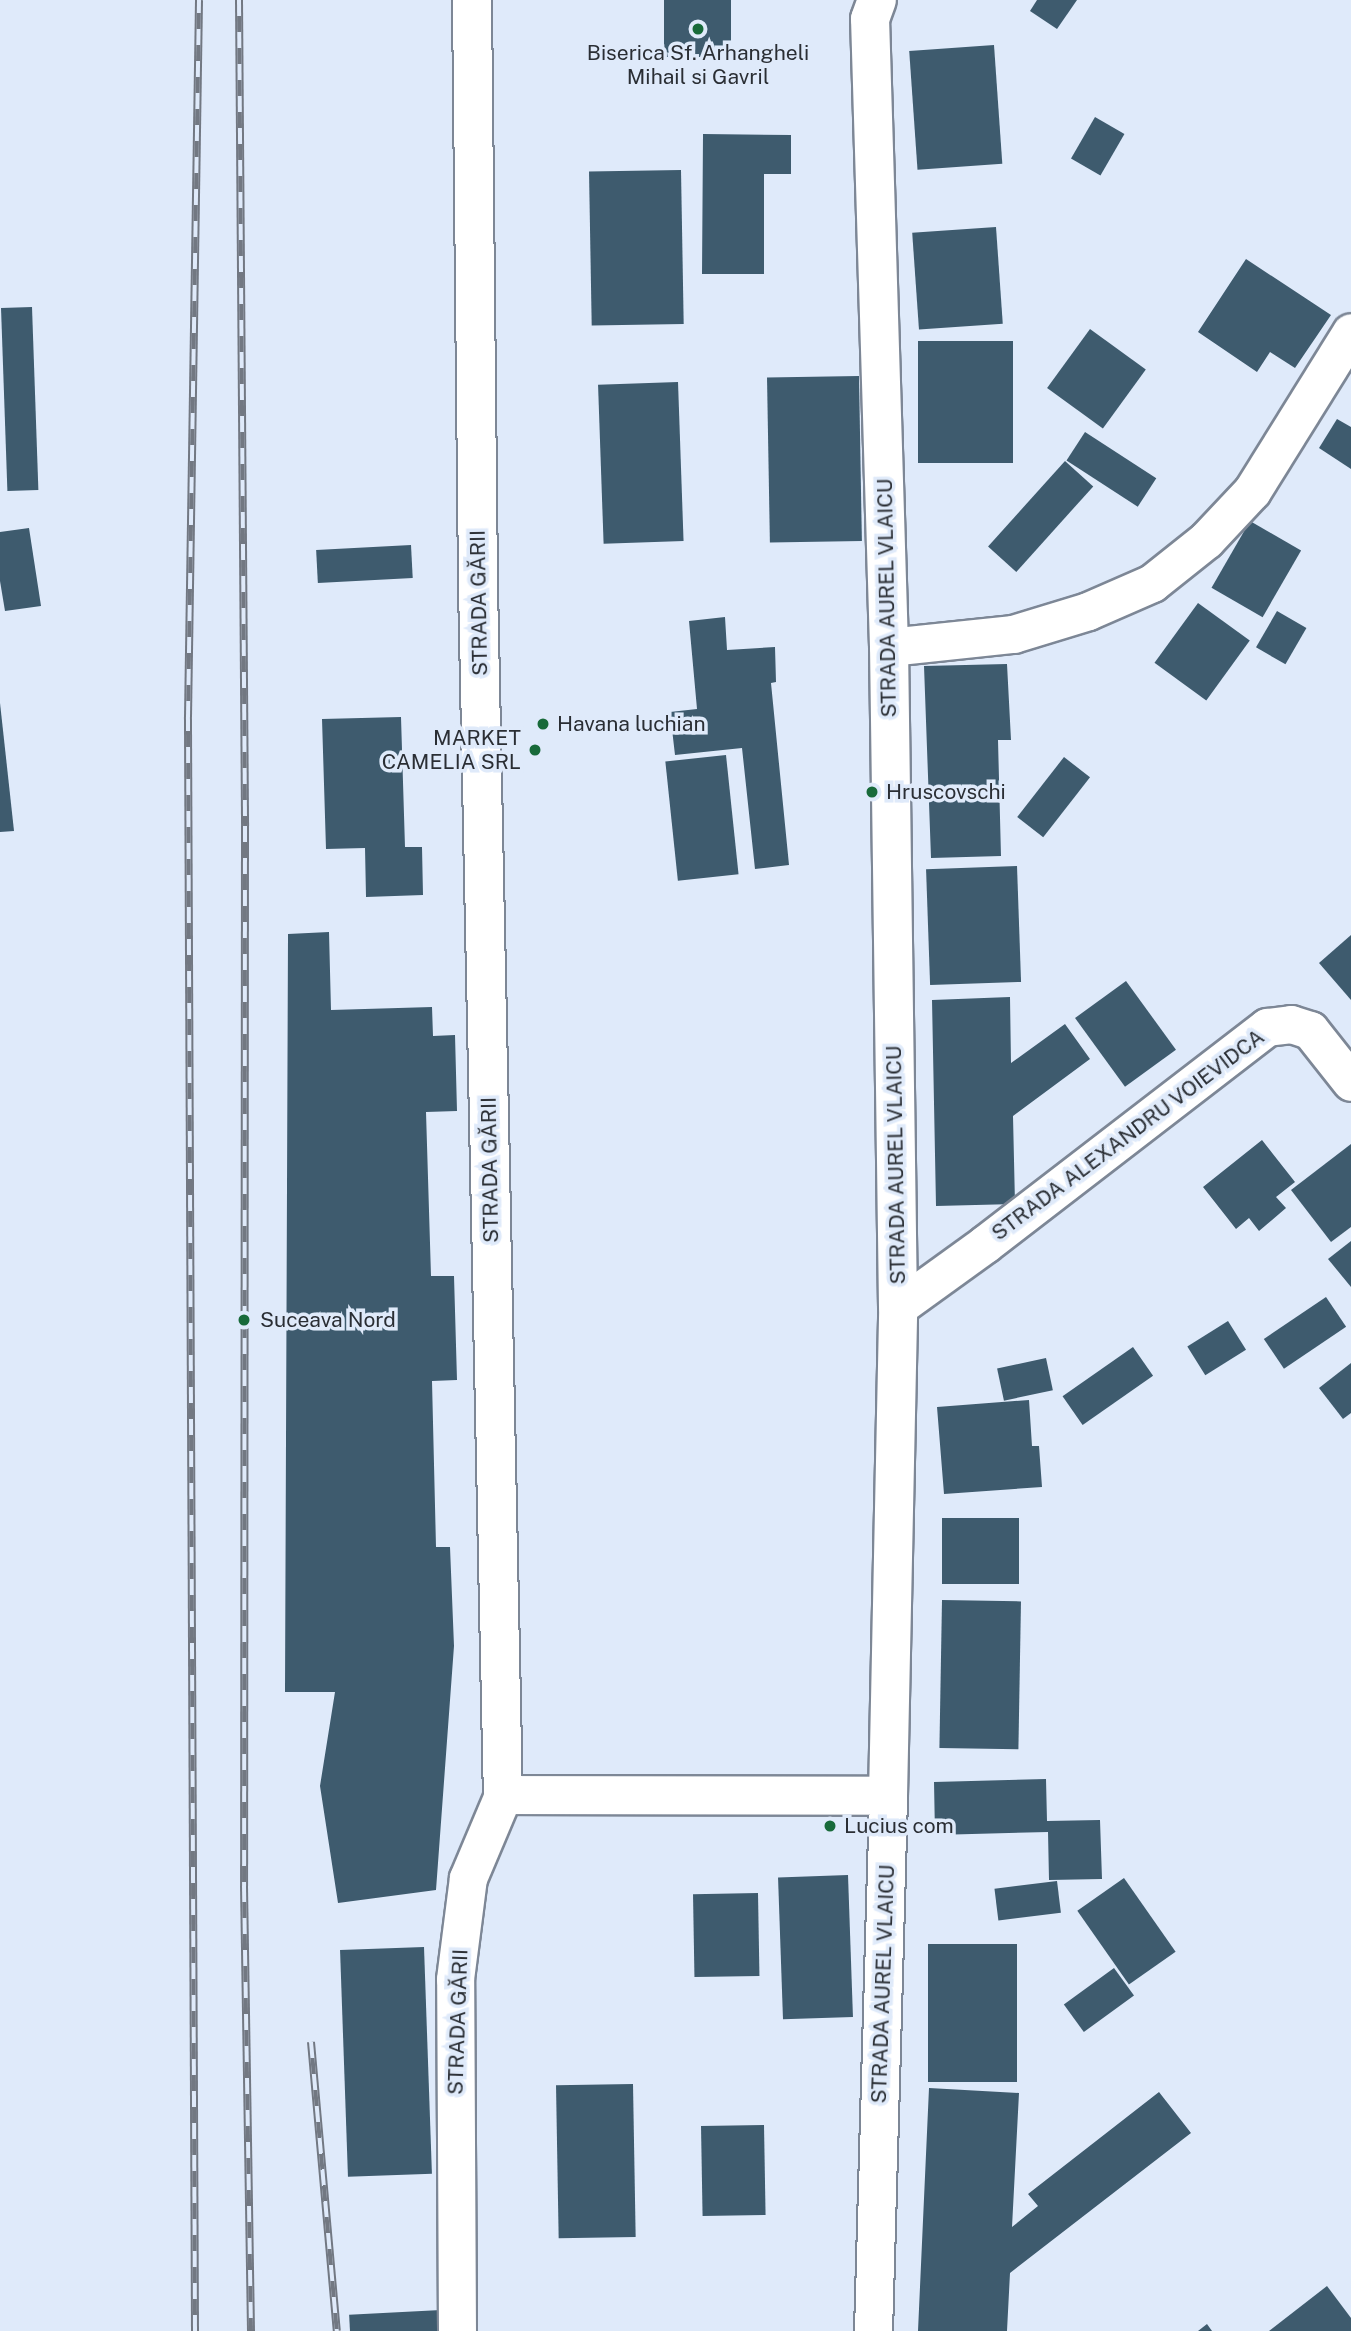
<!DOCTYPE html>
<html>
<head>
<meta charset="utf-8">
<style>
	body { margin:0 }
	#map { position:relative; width:1351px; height:2331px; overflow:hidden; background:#dfeafa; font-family:"Public Sans",sans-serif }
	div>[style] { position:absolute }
	.building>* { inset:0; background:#3e5b6e; transform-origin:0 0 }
	.roads { filter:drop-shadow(2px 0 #7d8796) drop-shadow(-2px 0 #7d8796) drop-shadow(0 2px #7d8796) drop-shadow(0 -2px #7d8796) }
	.street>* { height:37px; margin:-18.5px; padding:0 18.5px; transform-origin:18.5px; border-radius:18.5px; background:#fff }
	.secondary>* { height:38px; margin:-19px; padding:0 19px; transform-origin:19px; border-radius:19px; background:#fff }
	.rail>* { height:8px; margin-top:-4px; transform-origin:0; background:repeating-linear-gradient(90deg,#dfeafa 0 16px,#727882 0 32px); box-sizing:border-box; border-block:2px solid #727882 }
	.dots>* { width:19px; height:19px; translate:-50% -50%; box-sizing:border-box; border:4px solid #dfeafa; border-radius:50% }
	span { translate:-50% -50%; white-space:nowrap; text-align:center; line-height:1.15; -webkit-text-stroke:7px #dfeafa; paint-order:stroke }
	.poi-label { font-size:21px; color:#2a2e34 }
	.left { translate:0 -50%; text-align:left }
	.right { translate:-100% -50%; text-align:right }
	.street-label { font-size:21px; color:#2a2e34 }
</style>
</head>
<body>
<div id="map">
	<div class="building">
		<i style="left:664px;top:0;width:67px;height:57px"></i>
		<i style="clip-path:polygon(1037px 0,1077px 0,1057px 29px,1030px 11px)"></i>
		<i style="left:994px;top:45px;width:119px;height:85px;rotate:86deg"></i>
		<i style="left:1095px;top:117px;width:34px;height:48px;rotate:30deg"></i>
		<i style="clip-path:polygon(703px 134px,791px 135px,791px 174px,764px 174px,764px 274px,702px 274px)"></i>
		<i style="left:681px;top:170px;width:154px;height:92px;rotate:89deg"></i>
		<i style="left:996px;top:227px;width:97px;height:84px;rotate:86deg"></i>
		<i style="clip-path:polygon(1246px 259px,1331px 315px,1295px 368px,1270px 352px,1257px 372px,1198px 332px)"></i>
		<i style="left:32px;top:307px;width:183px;height:31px;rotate:88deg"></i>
		<i style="left:1090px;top:329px;width:69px;height:73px;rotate:36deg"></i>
		<i style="left:1013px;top:341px;width:122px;height:95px;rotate:90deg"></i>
		<i style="left:859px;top:376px;width:165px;height:92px;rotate:89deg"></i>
		<i style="left:678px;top:382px;width:159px;height:80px;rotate:88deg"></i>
		<i style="clip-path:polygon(1337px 419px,1351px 427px,1351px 469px,1319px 448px)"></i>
		<i style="left:1085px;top:432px;width:85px;height:34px;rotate:33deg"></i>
		<i style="left:1065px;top:461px;width:38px;height:115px;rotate:42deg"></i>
		<i style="left:1250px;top:521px;width:59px;height:77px;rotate:30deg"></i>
		<i style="clip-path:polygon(29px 528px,41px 606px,5px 611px,0 581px,0 532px)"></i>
		<i style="left:411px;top:545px;width:33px;height:95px;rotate:87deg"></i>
		<i style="left:1198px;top:603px;width:64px;height:74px;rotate:36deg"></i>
		<i style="left:1277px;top:611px;width:34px;height:42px;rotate:30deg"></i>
		<i style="clip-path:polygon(725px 617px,727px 650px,775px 647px,776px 682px,771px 683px,789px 865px,755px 869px,742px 748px,675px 755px,670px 712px,697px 709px,689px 621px)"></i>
		<i style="clip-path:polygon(1007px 664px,1011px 740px,998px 740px,1001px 856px,931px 858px,924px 666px)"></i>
		<i style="clip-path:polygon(0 703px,14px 831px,0 832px)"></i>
		<i style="clip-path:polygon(401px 717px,405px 847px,422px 847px,423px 895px,366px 897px,365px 848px,326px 849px,322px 719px)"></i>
		<i style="left:726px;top:755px;width:120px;height:61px;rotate:84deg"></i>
		<i style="left:1064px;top:757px;width:33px;height:76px;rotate:38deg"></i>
		<i style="left:1017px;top:866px;width:116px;height:91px;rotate:88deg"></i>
		<i style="clip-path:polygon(329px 932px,331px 1010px,432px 1007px,433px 1036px,455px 1035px,457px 1111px,426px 1112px,431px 1276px,454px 1276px,457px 1380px,432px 1381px,436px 1547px,450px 1547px,454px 1646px,436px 1890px,338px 1903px,320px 1786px,335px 1692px,285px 1692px,288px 934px)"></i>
		<i style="clip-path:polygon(1351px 935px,1351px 1000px,1319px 963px)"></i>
		<i style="left:1126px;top:981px;width:85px;height:63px;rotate:54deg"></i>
		<i style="clip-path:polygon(1010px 997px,1011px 1063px,1065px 1024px,1090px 1059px,1013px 1116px,1015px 1204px,936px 1206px,932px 1000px)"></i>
		<i style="clip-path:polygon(1262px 1140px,1295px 1182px,1276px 1197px,1286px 1208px,1259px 1231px,1249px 1218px,1236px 1229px,1203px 1187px)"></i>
		<i style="clip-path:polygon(1351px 1144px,1351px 1227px,1331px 1242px,1291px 1190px)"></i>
		<i style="clip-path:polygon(1351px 1241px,1351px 1287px,1328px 1259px)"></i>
		<i style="left:1326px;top:1297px;width:36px;height:75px;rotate:56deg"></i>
		<i style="left:1228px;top:1321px;width:34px;height:48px;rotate:58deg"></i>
		<i style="left:1133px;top:1347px;width:35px;height:86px;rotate:55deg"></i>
		<i style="left:1046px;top:1358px;width:33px;height:50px;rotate:78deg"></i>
		<i style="clip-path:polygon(1351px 1363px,1351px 1413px,1343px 1419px,1319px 1388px)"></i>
		<i style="clip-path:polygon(1029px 1400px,1032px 1446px,1039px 1446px,1042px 1487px,944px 1494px,937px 1407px)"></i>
		<i style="left:942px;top:1518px;width:77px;height:66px"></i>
		<i style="left:942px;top:1600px;width:79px;height:148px;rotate:1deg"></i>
		<i style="clip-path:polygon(1046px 1779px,1047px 1821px,1100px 1820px,1102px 1879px,1049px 1880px,1048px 1832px,935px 1835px,934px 1782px)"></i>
		<i style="left:848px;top:1875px;width:142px;height:70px;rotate:88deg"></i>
		<i style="left:1124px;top:1878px;width:90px;height:57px;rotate:55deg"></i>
		<i style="left:1057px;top:1881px;width:32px;height:63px;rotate:83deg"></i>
		<i style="left:758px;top:1893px;width:83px;height:65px;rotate:89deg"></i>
		<i style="left:928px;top:1944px;width:89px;height:138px"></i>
		<i style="left:424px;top:1947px;width:227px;height:84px;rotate:88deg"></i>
		<i style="left:1114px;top:1968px;width:34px;height:62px;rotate:54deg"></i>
		<i style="left:633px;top:2084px;width:153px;height:77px;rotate:89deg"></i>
		<i style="clip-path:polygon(929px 2088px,1019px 2093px,1012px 2227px,1038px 2206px,1028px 2194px,1159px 2092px,1191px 2133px,1010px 2273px,1007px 2331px,918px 2331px)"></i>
		<i style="left:764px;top:2125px;width:90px;height:63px;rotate:89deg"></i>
		<i style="clip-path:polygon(1327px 2286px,1351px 2318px,1351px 2331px,1269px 2331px)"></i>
		<i style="left:441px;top:2310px;width:21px;height:92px;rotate:87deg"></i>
		<i style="clip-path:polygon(1207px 2324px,1212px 2331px,1198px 2331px)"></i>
	</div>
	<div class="roads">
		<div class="street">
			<i style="left:889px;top:647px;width:125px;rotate:-6deg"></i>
			<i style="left:1013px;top:634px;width:78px;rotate:-17deg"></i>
			<i style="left:1088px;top:611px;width:70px;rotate:-23.6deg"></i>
			<i style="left:1152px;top:583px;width:69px;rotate:-38.5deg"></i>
			<i style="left:1206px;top:540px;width:67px;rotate:-46.8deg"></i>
			<i style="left:1252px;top:491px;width:187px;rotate:-58.1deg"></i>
			<i style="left:898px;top:1307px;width:107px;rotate:-35.9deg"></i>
			<i style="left:985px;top:1244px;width:356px;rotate:-37.6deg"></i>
			<i style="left:1267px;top:1027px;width:24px;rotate:-7deg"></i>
			<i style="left:1291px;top:1024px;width:20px;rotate:18deg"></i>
			<i style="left:1310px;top:1030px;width:66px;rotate:51.7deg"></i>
			<i style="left:457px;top:2331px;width:352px;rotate:-90.3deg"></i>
			<i style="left:455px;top:1979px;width:102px;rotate:-82.7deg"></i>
			<i style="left:468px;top:1878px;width:90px;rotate:-67.1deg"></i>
			<i style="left:873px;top:2331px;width:535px;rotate:-88.39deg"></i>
		</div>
		<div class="secondary">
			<i style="left:472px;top:0;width:586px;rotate:89.41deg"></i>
			<i style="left:478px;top:586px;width:1209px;rotate:88.82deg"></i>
			<i style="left:503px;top:1795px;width:385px;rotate:0.1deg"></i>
			<i style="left:888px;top:1796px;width:489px;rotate:-88.8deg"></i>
			<i style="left:898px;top:1307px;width:660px;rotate:-90.78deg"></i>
			<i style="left:889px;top:647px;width:628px;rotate:-91.73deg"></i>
			<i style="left:870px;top:19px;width:20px;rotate:-70deg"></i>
		</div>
	</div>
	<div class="rail">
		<i style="left:239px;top:0;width:826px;rotate:89.58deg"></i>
		<i style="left:245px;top:826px;width:1060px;rotate:90.05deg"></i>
		<i style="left:244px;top:1886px;width:445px;rotate:89.1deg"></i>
		<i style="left:311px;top:2042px;width:290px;rotate:84.9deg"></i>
		<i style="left:195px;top:2331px;width:1614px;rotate:-90.25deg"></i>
		<i style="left:188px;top:717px;width:717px;rotate:-89.12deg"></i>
	</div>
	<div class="dots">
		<i style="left:698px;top:29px;background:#186a3a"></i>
		<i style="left:543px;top:724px;background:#186a3a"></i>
		<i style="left:535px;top:750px;background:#186a3a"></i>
		<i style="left:872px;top:792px;background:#186a3a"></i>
		<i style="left:244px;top:1320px;background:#186a3a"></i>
		<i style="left:830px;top:1826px;background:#186a3a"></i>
	</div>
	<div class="poi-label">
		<span style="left:698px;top:65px">Biserica Sf. Arhangheli<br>Mihail si Gavril</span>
		<span class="left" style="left:557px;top:724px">Havana luchian</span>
		<span class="right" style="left:521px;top:750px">MARKET<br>CAMELIA SRL</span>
		<span class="left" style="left:886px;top:792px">Hruscovschi</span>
		<span class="left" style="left:260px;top:1320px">Suceava Nord</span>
		<span class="left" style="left:844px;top:1826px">Lucius com</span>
	</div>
	<div class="street-label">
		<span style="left:887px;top:598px;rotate:-91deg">STRADA AUREL VLAICU</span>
		<span style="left:479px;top:603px;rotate:-91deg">STRADA GĂRII</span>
		<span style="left:1128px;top:1135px;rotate:-37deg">STRADA ALEXANDRU VOIEVIDCA</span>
		<span style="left:896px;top:1165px;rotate:-91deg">STRADA AUREL VLAICU</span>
		<span style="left:490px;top:1170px;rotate:-91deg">STRADA GĂRII</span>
		<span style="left:883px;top:1984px;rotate:-88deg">STRADA AUREL VLAICU</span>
		<span style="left:458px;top:2022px;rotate:-88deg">STRADA GĂRII</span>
	</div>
</div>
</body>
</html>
